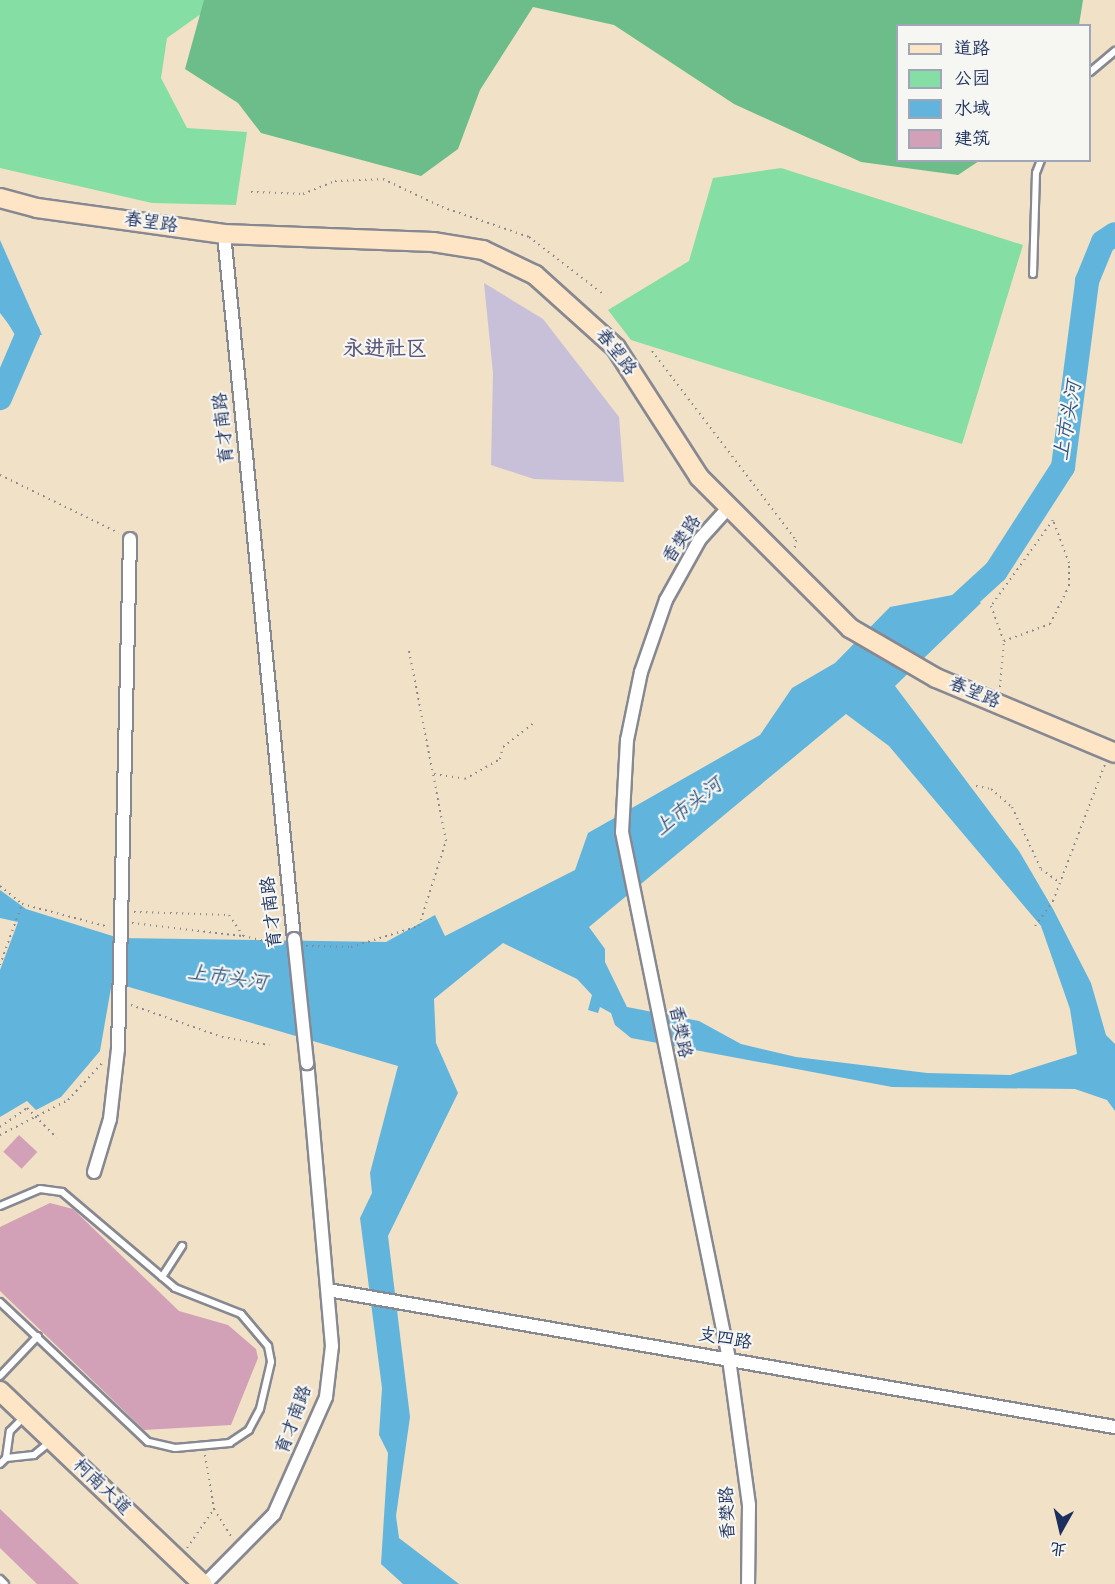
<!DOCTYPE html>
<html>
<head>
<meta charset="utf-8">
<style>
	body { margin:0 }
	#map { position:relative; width:1115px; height:1584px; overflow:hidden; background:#f1e1c6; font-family:Kalam,"LXGW WenKai TC",sans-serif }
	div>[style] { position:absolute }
	.industrial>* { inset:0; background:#c8bfd8 }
	.green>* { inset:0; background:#85dea3 }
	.forest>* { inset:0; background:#6cbd89 }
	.water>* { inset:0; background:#61b5dd }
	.river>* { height:24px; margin:-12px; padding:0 12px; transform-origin:12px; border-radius:12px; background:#61b5dd }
	.building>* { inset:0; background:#d2a0b7; transform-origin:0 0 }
	.path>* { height:2px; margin-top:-1px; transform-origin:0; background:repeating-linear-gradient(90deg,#868892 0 1.5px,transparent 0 6px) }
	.roads { filter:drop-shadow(2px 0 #868892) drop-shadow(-2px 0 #868892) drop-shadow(0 2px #868892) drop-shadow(0 -2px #868892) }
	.lane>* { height:6px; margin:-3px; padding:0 3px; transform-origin:3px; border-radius:3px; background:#fff }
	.street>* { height:12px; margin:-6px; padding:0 6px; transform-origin:6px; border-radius:6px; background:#fff }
	.secondary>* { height:18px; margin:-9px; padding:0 9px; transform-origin:9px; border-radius:9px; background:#fde5c5 }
	.bridges { filter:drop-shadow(2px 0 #868892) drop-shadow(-2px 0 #868892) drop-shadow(0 2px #868892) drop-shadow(0 -2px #868892) }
	.street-bridge>* { height:12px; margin:-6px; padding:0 6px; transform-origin:6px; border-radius:6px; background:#fff }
	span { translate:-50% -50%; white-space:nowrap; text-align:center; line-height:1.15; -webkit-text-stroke:4.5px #f6f6f2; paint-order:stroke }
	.street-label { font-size:18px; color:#1b2f5e }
	.water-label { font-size:20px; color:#305784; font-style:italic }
	.quarter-label { font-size:21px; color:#5b577d; font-weight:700 }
	.legend { position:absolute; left:896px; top:24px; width:195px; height:138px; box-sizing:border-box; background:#f6f6f2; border:2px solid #9ea6b7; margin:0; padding:8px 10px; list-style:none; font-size:18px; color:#1b2f5e }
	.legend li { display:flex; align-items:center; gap:12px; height:30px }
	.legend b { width:30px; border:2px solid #9ea6b7 }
	.north { position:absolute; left:1031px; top:1500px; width:60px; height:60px; -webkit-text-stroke:4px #f6f6f2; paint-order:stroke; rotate:188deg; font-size:16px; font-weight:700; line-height:24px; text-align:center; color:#1b2f5e }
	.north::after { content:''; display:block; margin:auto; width:21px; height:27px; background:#1b2f5e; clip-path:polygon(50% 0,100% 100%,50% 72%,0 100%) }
</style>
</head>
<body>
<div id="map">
	<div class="industrial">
		<i style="clip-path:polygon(484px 283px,543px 319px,619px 417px,624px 482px,534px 479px,491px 465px,493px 373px)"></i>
	</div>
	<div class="green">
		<i style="clip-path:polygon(0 0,208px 0,205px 11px,167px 38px,161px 78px,187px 128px,247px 132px,236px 205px,152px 203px,0 168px)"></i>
		<i style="clip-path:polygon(781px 168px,1023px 245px,962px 444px,631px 340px,608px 310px,689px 261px,713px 178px)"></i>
	</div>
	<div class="forest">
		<i style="clip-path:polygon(204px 0,1083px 0,1079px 25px,898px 26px,898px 160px,979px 161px,958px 175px,861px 162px,734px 104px,614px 25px,533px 7px,480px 90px,458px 149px,421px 176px,261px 133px,238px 103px,185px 69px)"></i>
	</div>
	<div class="water">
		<i style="clip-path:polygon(0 240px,42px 335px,17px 335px,0 313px)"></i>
		<i style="clip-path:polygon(evenodd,968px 592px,981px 603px,895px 686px,1019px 851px,1053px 909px,1091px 983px,1106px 1035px,1115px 1044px,1115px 1111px,1107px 1100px,1075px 1089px,892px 1087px,631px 1038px,615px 1025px,611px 1013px,600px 1007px,598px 1013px,588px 1010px,592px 995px,577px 979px,503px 943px,434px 999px,436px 1043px,458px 1093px,388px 1236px,410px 1417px,396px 1516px,399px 1538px,459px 1584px,403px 1584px,381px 1564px,388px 1453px,379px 1435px,382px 1388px,360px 1218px,372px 1193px,370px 1173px,398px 1066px,112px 982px,100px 1051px,61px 1097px,36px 1110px,27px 1101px,0 1117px,0 970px,18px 922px,0 918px,0 890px,26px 909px,119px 938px,386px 942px,435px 915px,445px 936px,575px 870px,588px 833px,760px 735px,792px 688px,835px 663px,890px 607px,968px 592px,846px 714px,889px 746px,1041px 926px,1070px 1009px,1077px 1054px,1010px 1075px,927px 1073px,796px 1057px,741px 1044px,699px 1021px,627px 1007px,605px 962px,605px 949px,589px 927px,846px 714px)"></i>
	</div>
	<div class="river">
		<i style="left:0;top:287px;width:54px;rotate:58.7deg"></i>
		<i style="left:28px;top:333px;width:71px;rotate:113.3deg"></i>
		<i style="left:948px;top:615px;width:65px;rotate:-42.5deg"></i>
		<i style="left:996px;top:571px;width:124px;rotate:-57.2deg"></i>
		<i style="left:1063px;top:467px;width:188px;rotate:-82.6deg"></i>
		<i style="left:1087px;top:281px;width:42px;rotate:-67.7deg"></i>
		<i style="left:1103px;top:242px;width:14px;rotate:-34deg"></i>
	</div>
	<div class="building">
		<i style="left:19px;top:1135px;width:25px;height:23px;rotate:43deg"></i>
		<i style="clip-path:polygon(50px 1203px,73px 1209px,179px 1311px,228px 1325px,256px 1349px,258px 1358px,231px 1425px,144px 1430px,0 1291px,0 1227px)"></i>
		<i style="clip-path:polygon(0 1509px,79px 1584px,37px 1584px,0 1548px)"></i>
	</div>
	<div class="path">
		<i style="left:251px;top:192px;width:52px;rotate:2.2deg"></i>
		<i style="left:303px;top:194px;width:35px;rotate:-22deg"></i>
		<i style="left:335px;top:181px;width:48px;rotate:-2.4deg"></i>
		<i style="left:383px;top:179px;width:65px;rotate:25.4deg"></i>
		<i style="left:442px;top:207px;width:92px;rotate:19deg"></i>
		<i style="left:529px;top:237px;width:93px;rotate:37.6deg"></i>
		<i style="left:652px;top:351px;width:238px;rotate:52.7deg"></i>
		<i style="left:796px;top:540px;width:11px;rotate:100deg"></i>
		<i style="left:0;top:475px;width:132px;rotate:26deg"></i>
		<i style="left:1000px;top:687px;width:46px;rotate:-85deg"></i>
		<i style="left:1004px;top:641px;width:49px;rotate:-20.3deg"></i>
		<i style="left:1050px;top:624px;width:42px;rotate:-63.4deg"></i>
		<i style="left:1069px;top:586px;width:23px;rotate:-90deg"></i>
		<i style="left:1069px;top:563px;width:46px;rotate:-110.4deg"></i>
		<i style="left:1053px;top:520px;width:106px;rotate:125.8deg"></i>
		<i style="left:991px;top:606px;width:37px;rotate:70deg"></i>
		<i style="left:434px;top:774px;width:31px;rotate:9deg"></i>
		<i style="left:465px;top:779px;width:40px;rotate:-29.7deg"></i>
		<i style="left:500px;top:759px;width:12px;rotate:-76deg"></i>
		<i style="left:503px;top:747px;width:39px;rotate:-38deg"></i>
		<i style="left:976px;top:786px;width:15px;rotate:11deg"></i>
		<i style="left:991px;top:789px;width:28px;rotate:41deg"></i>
		<i style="left:1012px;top:807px;width:68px;rotate:64.9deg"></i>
		<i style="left:1041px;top:869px;width:24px;rotate:36deg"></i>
		<i style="left:0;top:886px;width:28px;rotate:39deg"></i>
		<i style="left:22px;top:904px;width:90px;rotate:14.8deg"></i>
		<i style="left:134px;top:912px;width:95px;rotate:1.8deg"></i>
		<i style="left:229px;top:915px;width:25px;rotate:56deg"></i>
		<i style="left:243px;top:936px;width:40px;rotate:13deg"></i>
		<i style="left:132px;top:923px;width:111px;rotate:6.7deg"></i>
		<i style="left:1035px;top:926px;width:31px;rotate:-54deg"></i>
		<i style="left:1053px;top:901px;width:147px;rotate:-69.2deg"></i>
		<i style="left:306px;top:946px;width:45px;rotate:1.3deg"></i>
		<i style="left:351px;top:947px;width:71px;rotate:-17.2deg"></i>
		<i style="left:419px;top:926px;width:89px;rotate:-72.4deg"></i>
		<i style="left:446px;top:841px;width:194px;rotate:-101deg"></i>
		<i style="left:0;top:965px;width:65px;rotate:-70.2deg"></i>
		<i style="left:131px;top:1005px;width:96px;rotate:19.4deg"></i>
		<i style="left:222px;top:1037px;width:48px;rotate:9.7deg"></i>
		<i style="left:0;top:1127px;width:33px;rotate:-35deg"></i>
		<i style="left:27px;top:1108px;width:42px;rotate:45deg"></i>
		<i style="left:0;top:1135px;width:76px;rotate:-27.2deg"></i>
		<i style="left:68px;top:1100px;width:53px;rotate:-47.3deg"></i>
		<i style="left:205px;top:1455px;width:55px;rotate:80.5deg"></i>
		<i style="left:214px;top:1509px;width:36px;rotate:58deg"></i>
		<i style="left:187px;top:1548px;width:47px;rotate:-55.3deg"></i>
	</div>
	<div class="roads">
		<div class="lane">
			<i style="left:1090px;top:72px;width:33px;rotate:-40deg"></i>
			<i style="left:1033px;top:274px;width:101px;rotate:-88.3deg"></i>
			<i style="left:1036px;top:173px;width:14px;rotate:-69deg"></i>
			<i style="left:0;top:1206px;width:43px;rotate:-23deg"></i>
			<i style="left:40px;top:1189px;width:22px;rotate:8deg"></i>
			<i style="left:62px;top:1192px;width:148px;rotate:40.3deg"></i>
			<i style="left:175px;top:1288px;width:71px;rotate:21.5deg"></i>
			<i style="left:241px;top:1314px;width:42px;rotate:49.8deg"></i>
			<i style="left:268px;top:1346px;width:16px;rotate:79deg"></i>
			<i style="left:271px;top:1362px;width:48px;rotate:103.2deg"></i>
			<i style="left:260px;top:1409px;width:24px;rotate:118deg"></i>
			<i style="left:249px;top:1430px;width:23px;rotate:146deg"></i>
			<i style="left:230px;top:1443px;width:55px;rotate:174.8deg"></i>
			<i style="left:175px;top:1448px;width:28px;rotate:-167deg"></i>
			<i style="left:148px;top:1442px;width:204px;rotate:-136.6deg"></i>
			<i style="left:162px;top:1277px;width:37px;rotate:-57deg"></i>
			<i style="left:0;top:1376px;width:55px;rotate:-46.5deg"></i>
			<i style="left:6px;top:1458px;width:27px;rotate:-82deg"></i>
			<i style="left:10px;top:1431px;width:18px;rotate:-45deg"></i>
			<i style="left:0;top:1464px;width:8px;rotate:-45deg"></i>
			<i style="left:6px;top:1458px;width:28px;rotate:-6deg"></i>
			<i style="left:34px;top:1455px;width:22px;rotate:-39deg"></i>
			<i style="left:0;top:1579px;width:7px;rotate:45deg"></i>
		</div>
		<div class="street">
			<i style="left:224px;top:234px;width:708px;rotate:84.33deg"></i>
			<i style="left:729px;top:507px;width:43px;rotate:132.2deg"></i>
			<i style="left:700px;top:539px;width:70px;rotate:119.1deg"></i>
			<i style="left:666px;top:600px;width:76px;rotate:109.1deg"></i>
			<i style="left:641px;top:672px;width:69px;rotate:101.6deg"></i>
			<i style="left:627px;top:740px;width:92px;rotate:93.1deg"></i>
			<i style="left:622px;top:832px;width:538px;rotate:78.52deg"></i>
			<i style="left:729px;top:1359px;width:147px;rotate:82.2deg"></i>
			<i style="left:749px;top:1505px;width:79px;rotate:90.7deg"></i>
			<i style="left:94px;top:1172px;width:55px;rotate:-73.2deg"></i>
			<i style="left:110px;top:1119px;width:70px;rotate:-83.5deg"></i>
			<i style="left:118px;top:1049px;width:510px;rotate:-88.65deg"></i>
			<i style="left:328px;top:1290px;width:799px;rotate:9.88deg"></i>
			<i style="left:205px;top:1584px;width:98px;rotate:-45.4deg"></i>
			<i style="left:274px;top:1514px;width:128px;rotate:-66deg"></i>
			<i style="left:326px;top:1397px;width:51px;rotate:-83.3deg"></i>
			<i style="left:332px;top:1346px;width:284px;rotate:-95deg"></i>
		</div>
		<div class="secondary">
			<i style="left:0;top:198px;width:38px;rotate:15deg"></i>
			<i style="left:37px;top:208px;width:189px;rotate:7.9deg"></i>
			<i style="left:224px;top:234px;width:209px;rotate:2.2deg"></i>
			<i style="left:433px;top:242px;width:51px;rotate:9.1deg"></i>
			<i style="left:483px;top:250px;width:58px;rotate:25.7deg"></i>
			<i style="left:535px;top:275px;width:109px;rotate:42deg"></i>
			<i style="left:616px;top:348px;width:153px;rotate:57.2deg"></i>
			<i style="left:699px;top:477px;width:214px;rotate:45deg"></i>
			<i style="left:850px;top:628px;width:99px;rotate:30.2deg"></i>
			<i style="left:936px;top:678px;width:194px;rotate:22.7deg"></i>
			<i style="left:0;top:1391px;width:280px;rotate:43.6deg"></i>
		</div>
	</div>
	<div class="bridges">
		<div class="street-bridge">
			<i style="left:294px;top:939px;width:125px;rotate:84deg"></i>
		</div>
	</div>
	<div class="street-label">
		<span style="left:151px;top:224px;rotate:8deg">春望路</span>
		<span style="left:615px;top:353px;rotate:52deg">春望路</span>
		<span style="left:225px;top:428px;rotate:-96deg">育才南路</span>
		<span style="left:683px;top:540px;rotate:-56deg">香樊路</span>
		<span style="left:974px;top:694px;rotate:23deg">春望路</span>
		<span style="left:273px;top:912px;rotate:-96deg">育才南路</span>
		<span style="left:679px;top:1032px;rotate:79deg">香樊路</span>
		<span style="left:725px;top:1340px;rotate:10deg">支四路</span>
		<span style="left:295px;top:1420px;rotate:-70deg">育才南路</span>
		<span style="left:101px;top:1488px;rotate:44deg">柯南大道</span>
		<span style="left:729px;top:1513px;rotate:-92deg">香樊路</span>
	</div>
	<div class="water-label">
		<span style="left:1069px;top:421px;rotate:-80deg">上市头河</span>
		<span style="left:689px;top:808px;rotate:-38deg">上市头河</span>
		<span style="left:227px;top:979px;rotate:8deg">上市头河</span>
	</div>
	<div class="quarter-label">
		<span style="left:385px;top:350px">永进社区</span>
	</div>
	<ul class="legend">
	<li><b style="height:8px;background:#fde5c5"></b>道路</li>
	<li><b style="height:16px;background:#85dea3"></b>公园</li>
	<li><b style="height:16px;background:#61b5dd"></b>水域</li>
	<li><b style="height:16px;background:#d2a0b7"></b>建筑</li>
	</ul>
	<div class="north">北</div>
</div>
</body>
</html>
